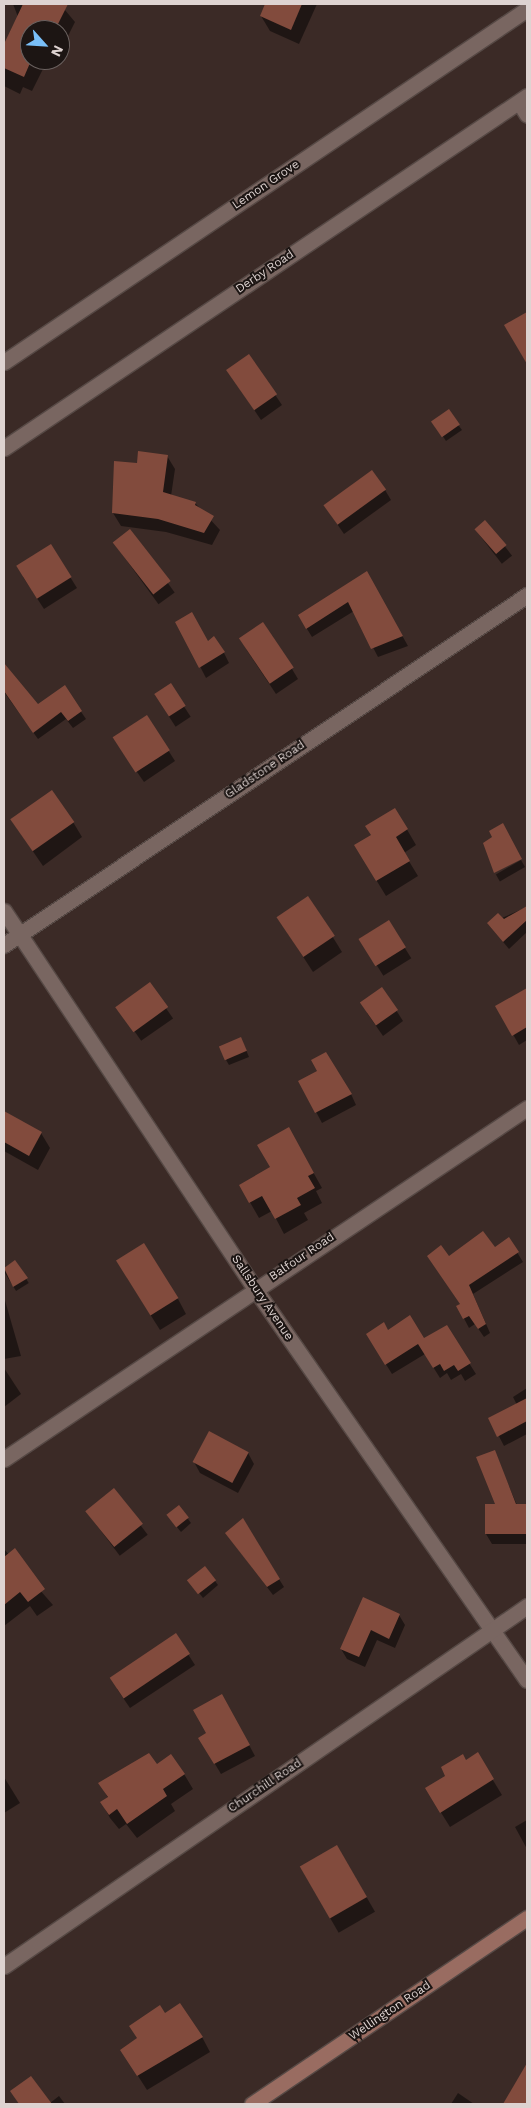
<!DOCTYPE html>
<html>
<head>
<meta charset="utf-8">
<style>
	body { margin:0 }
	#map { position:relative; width:531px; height:2108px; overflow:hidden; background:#3b2a26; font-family:"Work Sans",sans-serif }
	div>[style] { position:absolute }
	.shadow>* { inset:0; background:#0007; transform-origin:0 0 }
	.building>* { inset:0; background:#824b3d; transform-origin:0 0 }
	.roads { filter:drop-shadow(1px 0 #564945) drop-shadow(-1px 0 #564945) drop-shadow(0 1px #564945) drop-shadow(0 -1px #564945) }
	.street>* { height:15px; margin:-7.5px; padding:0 7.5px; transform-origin:7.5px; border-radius:7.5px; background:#796661 }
	.secondary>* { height:15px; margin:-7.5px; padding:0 7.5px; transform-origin:7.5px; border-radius:7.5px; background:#996c61 }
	span { translate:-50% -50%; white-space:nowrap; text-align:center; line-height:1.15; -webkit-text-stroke:4px #1c1513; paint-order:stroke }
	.street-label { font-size:12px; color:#ded3d1 }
	.frame { position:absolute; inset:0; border:5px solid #ded3d1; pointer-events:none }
	.north { position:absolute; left:20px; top:20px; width:50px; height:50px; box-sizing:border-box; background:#1c1513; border:1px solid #6a615f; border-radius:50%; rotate:116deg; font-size:14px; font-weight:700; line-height:20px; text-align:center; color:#ded3d1 }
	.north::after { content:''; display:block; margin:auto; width:18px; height:22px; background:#79bff8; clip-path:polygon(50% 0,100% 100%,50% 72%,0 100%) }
</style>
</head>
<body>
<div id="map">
	<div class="shadow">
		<i style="clip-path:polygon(13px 4px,60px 4px,75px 22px,60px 52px,60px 30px,30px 30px,30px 60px,56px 60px,54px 64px,47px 61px,32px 91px,23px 87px,20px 94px,4px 86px,4px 46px,18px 17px)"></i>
		<i style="clip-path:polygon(266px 4px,317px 4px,299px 44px,270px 31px,261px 16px)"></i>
		<i style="clip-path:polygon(248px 355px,282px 405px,261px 420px,234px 380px)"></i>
		<i style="clip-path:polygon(436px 426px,459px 426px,462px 430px,446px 441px)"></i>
		<i style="clip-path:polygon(167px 456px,175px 469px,171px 496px,195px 503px,220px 530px,212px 545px,166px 532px,121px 526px,113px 513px,138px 465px)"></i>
		<i style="clip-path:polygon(385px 490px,391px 500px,344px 534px,331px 515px)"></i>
		<i style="left:485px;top:521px;width:44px;height:13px;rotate:52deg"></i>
		<i style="left:130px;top:531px;width:76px;height:20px;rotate:54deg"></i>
		<i style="clip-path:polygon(50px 545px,77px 588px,44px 609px,23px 577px)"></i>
		<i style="clip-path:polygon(367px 573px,408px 646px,378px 657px,354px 611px,312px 637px,299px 616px)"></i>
		<i style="clip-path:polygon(177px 622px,224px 653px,229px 663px,206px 678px)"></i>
		<i style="clip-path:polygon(246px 649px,292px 669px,298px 679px,276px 694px)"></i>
		<i style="clip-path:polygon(9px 672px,37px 706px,64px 687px,86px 719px,73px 728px,66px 719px,38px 739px,4px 692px,4px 676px)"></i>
		<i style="left:170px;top:685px;width:38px;height:18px;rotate:57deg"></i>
		<i style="clip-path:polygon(147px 717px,175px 761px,144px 782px,121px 749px)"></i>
		<i style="clip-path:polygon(395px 809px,416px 845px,404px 853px,418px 876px,386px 896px,364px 860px,372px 836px)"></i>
		<i style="clip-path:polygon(12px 821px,73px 822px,82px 837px,43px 866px)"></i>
		<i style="left:521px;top:860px;width:8px;height:29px;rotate:60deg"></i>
		<i style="clip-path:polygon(308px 897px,342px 952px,313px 972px,287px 932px)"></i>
		<i style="clip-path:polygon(527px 907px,527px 932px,509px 949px,488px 924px)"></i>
		<i style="left:388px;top:921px;width:44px;height:33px;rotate:58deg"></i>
		<i style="left:149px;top:984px;width:42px;height:39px;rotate:55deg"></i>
		<i style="clip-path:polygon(382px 988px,403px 1021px,383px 1036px,367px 1013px)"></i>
		<i style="clip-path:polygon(527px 989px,527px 1040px,519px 1045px,497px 1006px)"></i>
		<i style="clip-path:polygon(243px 1043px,249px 1057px,229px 1065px,226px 1060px)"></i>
		<i style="clip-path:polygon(300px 1082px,351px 1094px,356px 1105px,322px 1123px)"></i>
		<i style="clip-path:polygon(4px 1112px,41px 1133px,50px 1148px,38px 1170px,4px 1151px)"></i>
		<i style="clip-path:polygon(289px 1129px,322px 1188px,316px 1191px,322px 1203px,304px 1213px,308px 1220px,284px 1234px,272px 1211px,259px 1218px,240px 1185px,271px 1168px)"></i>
		<i style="clip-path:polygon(509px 1239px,523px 1262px,473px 1294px,490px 1333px,484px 1337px,475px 1324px,469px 1328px,458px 1307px,461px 1305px,449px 1258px,494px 1248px)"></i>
		<i style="left:15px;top:1261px;width:26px;height:15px;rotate:58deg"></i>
		<i style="clip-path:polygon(126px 1276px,178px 1299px,186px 1314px,160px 1330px)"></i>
		<i style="clip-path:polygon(4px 1297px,21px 1356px,4px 1359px)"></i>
		<i style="clip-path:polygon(446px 1327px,476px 1374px,465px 1381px,461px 1374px,451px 1380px,447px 1373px,440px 1378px,425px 1354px,392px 1374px,367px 1334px,388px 1331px,424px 1340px)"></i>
		<i style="clip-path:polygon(4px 1368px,21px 1394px,4px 1407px)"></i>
		<i style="clip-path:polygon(527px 1388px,527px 1434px,504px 1446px,490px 1419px,517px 1405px,513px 1397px)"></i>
		<i style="clip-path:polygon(494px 1452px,517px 1505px,527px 1505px,527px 1544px,492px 1544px,486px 1534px,497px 1505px)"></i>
		<i style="clip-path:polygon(248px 1453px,254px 1464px,238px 1493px,200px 1473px,194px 1462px)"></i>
		<i style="left:114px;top:1490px;width:56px;height:35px;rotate:53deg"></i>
		<i style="clip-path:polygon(188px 1519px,191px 1523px,181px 1532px,171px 1520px)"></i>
		<i style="clip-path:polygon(226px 1533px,279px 1579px,284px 1587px,273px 1595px)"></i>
		<i style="clip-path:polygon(4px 1549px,53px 1605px,37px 1616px,30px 1606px,4px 1626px)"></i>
		<i style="clip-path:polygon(190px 1581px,215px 1581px,218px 1585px,203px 1598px)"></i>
		<i style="clip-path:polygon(364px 1599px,399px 1615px,405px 1625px,395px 1648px,377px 1640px,365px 1667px,347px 1659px,341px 1649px)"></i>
		<i style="clip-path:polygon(175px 1634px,195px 1665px,130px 1708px,117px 1689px)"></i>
		<i style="clip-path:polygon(228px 1706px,255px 1756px,221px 1774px,206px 1749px,207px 1734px)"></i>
		<i style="clip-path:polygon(477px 1754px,502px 1795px,450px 1827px,435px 1803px,447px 1776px)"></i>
		<i style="clip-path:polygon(157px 1765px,184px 1774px,193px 1789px,171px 1804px,175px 1811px,137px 1838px,126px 1824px,119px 1829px,110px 1818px,102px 1803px,108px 1798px,100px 1783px)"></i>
		<i style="clip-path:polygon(4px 1777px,20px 1803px,4px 1813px)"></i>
		<i style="clip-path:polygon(527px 1820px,527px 1849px,515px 1827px)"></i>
		<i style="left:337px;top:1846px;width:76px;height:42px;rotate:60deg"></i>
		<i style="clip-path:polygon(165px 2015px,202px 2037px,210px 2052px,147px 2090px,122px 2051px)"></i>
		<i style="clip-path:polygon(527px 2066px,527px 2104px,506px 2104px,506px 2103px)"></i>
		<i style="clip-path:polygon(12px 2092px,50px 2103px,59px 2096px,65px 2104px,19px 2104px)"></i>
		<i style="clip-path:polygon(458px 2093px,474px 2104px,451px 2104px)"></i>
	</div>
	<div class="building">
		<i style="clip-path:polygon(23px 4px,68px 4px,55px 30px,30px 30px,30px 63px,24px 77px,4px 68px,4px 44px)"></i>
		<i style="clip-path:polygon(265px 4px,302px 4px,291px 30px,260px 16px)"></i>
		<i style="clip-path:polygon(527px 312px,527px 364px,504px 325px)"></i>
		<i style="left:249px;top:354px;width:49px;height:28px;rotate:55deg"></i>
		<i style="left:449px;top:409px;width:19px;height:22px;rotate:55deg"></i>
		<i style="clip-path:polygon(138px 451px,168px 455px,163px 492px,196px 502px,195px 505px,214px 516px,204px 533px,158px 519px,112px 513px,114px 461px,137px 463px)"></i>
		<i style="left:372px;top:470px;width:24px;height:60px;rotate:54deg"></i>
		<i style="left:485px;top:520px;width:33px;height:14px;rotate:49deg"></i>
		<i style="left:130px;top:529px;width:66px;height:22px;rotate:52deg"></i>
		<i style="left:51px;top:544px;width:39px;height:41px;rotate:58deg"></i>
		<i style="clip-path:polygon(367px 571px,403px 636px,371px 649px,348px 602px,306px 629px,298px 615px)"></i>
		<i style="clip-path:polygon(192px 612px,208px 641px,214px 636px,225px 652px,199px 668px,175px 622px)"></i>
		<i style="left:263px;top:622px;width:55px;height:29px;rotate:56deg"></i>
		<i style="clip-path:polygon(4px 663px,38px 704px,65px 685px,82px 711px,68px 721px,61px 712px,33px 733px,4px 691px)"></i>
		<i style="left:171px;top:683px;width:27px;height:20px;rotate:57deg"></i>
		<i style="left:147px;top:715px;width:42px;height:41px;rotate:57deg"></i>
		<i style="left:52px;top:790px;width:39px;height:51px;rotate:55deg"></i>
		<i style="clip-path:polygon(395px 808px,408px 829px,396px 837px,410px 861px,376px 881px,354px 845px,371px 835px,365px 826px)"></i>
		<i style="clip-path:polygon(503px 823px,522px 859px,494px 873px,483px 843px,492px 837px,489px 831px)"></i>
		<i style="left:308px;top:896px;width:48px;height:38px;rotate:56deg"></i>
		<i style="clip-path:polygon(527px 906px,527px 920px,503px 942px,487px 923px,498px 913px,504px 919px)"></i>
		<i style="left:389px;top:920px;width:32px;height:36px;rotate:58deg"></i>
		<i style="left:150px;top:982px;width:31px;height:43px;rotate:54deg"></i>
		<i style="left:382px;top:987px;width:28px;height:27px;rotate:55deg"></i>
		<i style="clip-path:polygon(527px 988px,527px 1027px,512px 1036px,495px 1006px)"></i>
		<i style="left:241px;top:1037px;width:15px;height:24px;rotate:67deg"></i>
		<i style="clip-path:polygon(326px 1052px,352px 1094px,315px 1113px,298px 1081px,317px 1071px,311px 1060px)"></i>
		<i style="clip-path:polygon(4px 1111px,42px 1132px,29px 1156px,4px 1142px)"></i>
		<i style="clip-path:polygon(289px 1127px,314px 1173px,308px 1176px,315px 1188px,297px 1198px,301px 1205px,275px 1219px,262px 1196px,249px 1203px,239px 1185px,270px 1167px,257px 1145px)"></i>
		<i style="clip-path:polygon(483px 1231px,495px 1247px,509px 1237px,519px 1252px,469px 1285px,486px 1324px,478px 1329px,469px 1316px,463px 1319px,456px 1306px,460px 1304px,427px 1256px,441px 1245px,449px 1256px)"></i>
		<i style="left:144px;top:1243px;width:65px;height:33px;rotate:58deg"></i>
		<i style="clip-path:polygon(15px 1260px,28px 1278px,13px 1287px,4px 1268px)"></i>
		<i style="clip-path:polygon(410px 1315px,424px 1338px,447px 1325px,471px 1363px,458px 1371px,454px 1365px,444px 1371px,440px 1364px,433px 1368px,418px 1344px,385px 1365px,366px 1334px,384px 1322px,388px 1330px)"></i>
		<i style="clip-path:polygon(527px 1398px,527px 1421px,497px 1437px,488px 1418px)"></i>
		<i style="left:209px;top:1431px;width:45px;height:35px;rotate:28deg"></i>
		<i style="clip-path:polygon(495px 1450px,516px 1504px,527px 1504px,527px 1534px,485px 1534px,485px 1504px,495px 1504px,476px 1457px)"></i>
		<i style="left:114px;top:1488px;width:46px;height:37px;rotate:51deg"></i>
		<i style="left:179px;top:1505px;width:16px;height:16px;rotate:52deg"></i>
		<i style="clip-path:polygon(243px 1518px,280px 1579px,267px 1587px,225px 1533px)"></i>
		<i style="clip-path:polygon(15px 1548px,45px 1589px,28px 1602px,20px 1592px,4px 1605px,4px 1557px)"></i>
		<i style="left:205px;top:1566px;width:18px;height:23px;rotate:52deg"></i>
		<i style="clip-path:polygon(363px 1597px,400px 1614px,389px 1639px,371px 1630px,359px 1657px,340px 1649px)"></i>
		<i style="left:176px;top:1633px;width:25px;height:80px;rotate:56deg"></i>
		<i style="clip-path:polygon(222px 1694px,250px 1745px,214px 1764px,198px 1738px,206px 1733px,193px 1710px)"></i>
		<i style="clip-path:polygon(478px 1752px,494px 1779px,440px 1813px,425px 1788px,445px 1776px,441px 1767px,463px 1754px,466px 1760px)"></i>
		<i style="clip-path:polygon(149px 1753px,157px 1764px,171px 1754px,185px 1774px,163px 1789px,167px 1796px,127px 1824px,117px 1809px,109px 1815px,100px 1802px,108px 1797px,98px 1783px)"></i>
		<i style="left:337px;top:1845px;width:60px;height:43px;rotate:60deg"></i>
		<i style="clip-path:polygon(180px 2003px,203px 2037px,137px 2076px,120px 2050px,137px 2038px,129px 2026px,160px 2005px,165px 2013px)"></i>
		<i style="clip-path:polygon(527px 2063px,527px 2104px,503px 2104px)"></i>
		<i style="clip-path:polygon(31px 2076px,52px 2104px,19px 2104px,10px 2091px)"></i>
	</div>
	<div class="roads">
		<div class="street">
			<i style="left:519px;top:102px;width:15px;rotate:58deg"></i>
			<i style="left:4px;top:362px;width:631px;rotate:-34.02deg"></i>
			<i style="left:4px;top:448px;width:630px;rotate:-33.94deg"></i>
			<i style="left:4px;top:911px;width:454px;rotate:56.4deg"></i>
			<i style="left:255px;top:1289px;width:476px;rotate:55.2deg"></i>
			<i style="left:4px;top:945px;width:629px;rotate:-33.79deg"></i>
			<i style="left:4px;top:1459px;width:630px;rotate:-33.87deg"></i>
			<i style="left:4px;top:1966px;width:635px;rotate:-34.54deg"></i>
		</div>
		<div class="secondary">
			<i style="left:252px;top:2104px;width:332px;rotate:-34.1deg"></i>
		</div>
	</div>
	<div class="street-label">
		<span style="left:266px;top:185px;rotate:-34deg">Lemon Grove</span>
		<span style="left:265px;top:272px;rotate:-34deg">Derby Road</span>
		<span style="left:265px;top:770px;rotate:-34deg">Gladstone Road</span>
		<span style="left:302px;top:1257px;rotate:-34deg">Balfour Road</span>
		<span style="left:262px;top:1298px;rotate:56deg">Sallsbury Avenue</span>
		<span style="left:265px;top:1786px;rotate:-34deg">Churchill Road</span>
		<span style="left:390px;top:2011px;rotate:-34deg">Wellington Road</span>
	</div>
	<div class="frame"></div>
	<div class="north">N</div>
</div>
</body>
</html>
